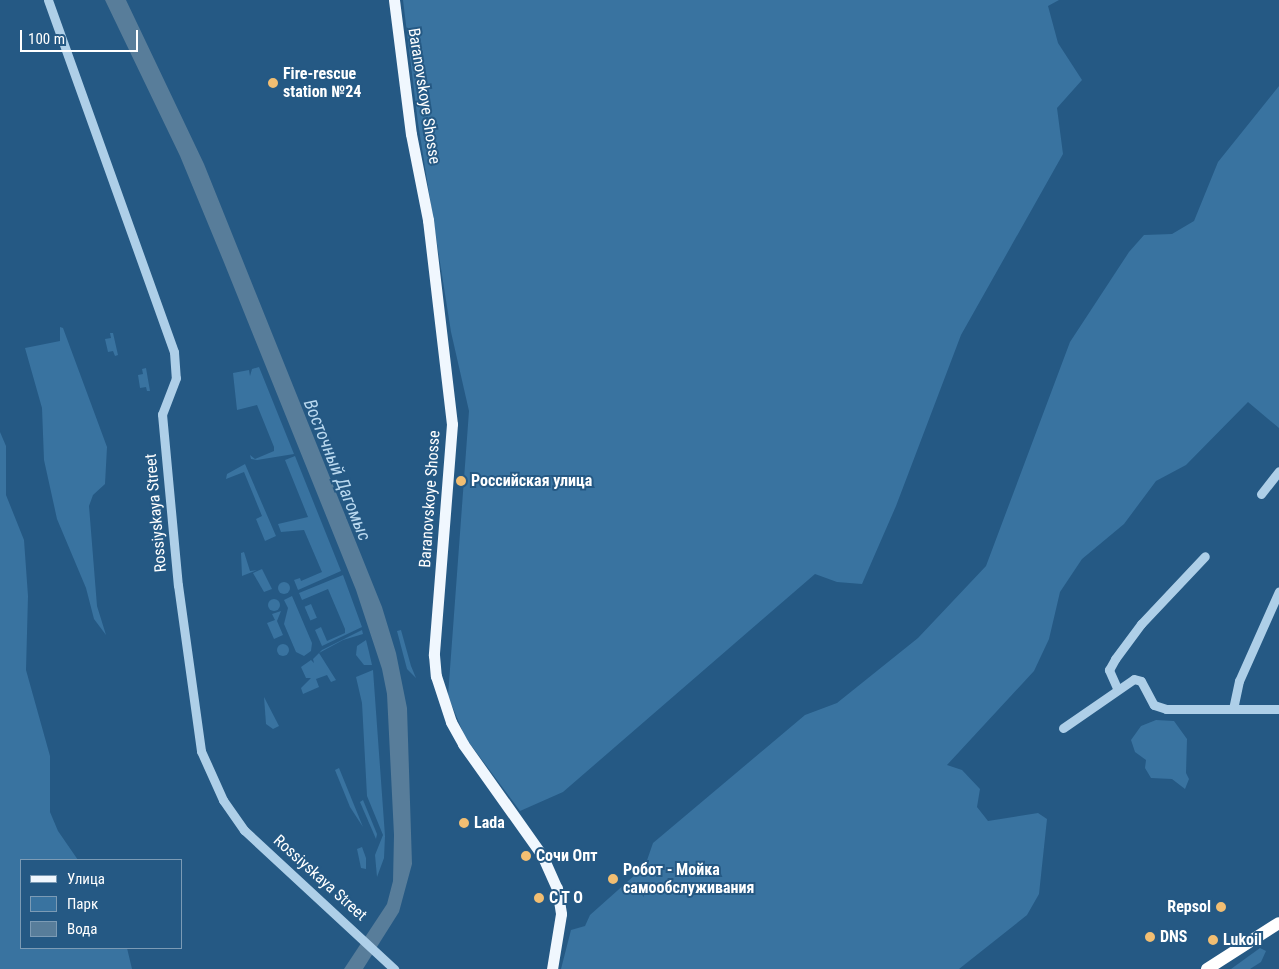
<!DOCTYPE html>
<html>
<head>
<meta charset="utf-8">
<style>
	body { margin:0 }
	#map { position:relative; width:1279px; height:969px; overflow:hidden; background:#255984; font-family:"Roboto Condensed",sans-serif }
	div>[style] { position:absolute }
	.green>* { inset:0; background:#3973a0; transform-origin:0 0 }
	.round { border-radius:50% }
	.water>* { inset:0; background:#587d9a }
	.minor>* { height:9px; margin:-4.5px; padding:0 4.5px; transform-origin:4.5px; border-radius:4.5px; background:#aecfe8 }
	.major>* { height:11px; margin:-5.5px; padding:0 5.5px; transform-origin:5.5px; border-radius:5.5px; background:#f0f7fe }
	.highway>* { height:12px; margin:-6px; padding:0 6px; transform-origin:6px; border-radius:6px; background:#fff }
	.dots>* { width:14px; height:14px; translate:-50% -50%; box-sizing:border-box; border:2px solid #255984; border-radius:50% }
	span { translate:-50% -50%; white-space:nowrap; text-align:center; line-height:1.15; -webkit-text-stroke:4px #255984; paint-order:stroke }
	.poi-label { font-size:16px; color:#fff; font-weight:700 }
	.left { translate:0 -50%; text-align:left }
	.right { translate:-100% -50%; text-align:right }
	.street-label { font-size:16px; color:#fff }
	.water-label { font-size:18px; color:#b9d8ef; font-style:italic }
	.legend { position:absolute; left:20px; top:859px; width:162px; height:90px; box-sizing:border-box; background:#255984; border:1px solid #7c9bb5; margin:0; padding:6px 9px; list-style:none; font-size:15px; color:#fff }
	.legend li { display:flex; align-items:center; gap:10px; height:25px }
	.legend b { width:25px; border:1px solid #7c9bb5 }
	.scale { position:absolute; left:20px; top:30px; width:118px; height:22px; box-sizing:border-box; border:2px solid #fff; border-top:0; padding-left:6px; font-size:15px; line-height:18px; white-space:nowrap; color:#fff; -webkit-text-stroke:4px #255984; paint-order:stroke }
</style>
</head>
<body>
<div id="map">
	<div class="green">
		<i style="clip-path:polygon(403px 0,1059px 0,1048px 6px,1058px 43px,1082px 80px,1057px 108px,1063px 154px,961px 335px,896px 506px,862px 584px,837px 582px,815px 574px,563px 792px,520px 811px,465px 737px,448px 696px,469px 411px,451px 332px,418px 123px)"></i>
		<i style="clip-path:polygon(1279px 86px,1279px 428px,1248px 402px,1186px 465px,1156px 481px,1124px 524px,1082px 559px,1060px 592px,1049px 639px,1034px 671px,947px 765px,962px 770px,980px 789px,977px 807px,988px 821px,1038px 813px,1047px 819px,1039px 894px,1027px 915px,959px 969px,561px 969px,571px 930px,585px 926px,590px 915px,645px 866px,653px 843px,805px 715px,837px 703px,918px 638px,986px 566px,1070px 342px,1129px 252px,1144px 235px,1172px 234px,1194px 221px,1218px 162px)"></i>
		<i style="clip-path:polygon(60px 327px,63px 328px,107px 447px,105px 484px,93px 495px,89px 506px,97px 606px,106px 635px,94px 619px,86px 588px,57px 519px,44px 460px,42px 408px,25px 348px,60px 341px)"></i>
		<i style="clip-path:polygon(110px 333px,113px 333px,118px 355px,115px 356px,113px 351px,108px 352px,105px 339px,111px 338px)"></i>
		<i style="clip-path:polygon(259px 367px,294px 454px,257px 460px,251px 459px,250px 455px,255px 459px,274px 451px,274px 447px,257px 405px,237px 410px,233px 373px,249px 370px,250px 376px,252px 369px)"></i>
		<i style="clip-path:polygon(146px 368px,150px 391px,147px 391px,146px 387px,140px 388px,138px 375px,143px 374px,142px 369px)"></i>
		<i style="clip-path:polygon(0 432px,6px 446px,6px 495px,24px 540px,28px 596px,26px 670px,50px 756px,50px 812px,58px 831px,78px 860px,21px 860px,21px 948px,127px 948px,132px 969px,0 969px)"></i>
		<i style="clip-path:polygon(295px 456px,341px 571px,298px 590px,294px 580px,300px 578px,301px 581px,322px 572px,304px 530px,281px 532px,278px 524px,308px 517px,285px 460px)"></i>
		<i style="clip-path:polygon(245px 464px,276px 536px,265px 541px,256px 519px,262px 516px,244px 472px,226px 479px,227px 474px)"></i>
		<i style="clip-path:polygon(244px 552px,250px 571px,257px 570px,242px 576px,241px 553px)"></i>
		<i style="clip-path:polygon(262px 569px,272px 589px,264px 592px,253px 573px)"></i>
		<i style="clip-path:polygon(343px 575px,362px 627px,322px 646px,315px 630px,321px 627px,327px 641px,345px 633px,345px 629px,328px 589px,302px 600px,299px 593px)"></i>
		<i class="round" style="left:278px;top:582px;width:12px;height:12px"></i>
		<i style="clip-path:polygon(292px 596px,312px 643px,311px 651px,304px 656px,296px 652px,284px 624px,288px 608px,284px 600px)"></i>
		<i class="round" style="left:268px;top:599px;width:12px;height:12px"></i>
		<i style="left:311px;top:604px;width:15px;height:7px;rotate:67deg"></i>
		<i style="clip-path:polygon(281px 611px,277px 621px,283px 635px,274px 639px,267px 623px,275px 620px,272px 614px)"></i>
		<i style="clip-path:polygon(362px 630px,363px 634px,343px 640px,319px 653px,336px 680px,331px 682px,327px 675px,316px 679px,319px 687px,303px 694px,301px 688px,311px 678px,306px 678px,301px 667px,311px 660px,314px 663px,313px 659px,322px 650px)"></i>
		<i style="clip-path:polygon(401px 630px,411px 666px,416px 678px,407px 669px,397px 631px)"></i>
		<i style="clip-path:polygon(366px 640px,369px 652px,372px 665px,364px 665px,356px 655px,357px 646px)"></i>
		<i class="round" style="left:277px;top:644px;width:12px;height:12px"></i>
		<i style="clip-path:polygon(373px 670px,385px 836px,384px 858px,377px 877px,375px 855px,383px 835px,367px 796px,362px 703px,356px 677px)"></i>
		<i style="clip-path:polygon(264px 697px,279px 726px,273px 729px,266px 724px)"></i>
		<i style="clip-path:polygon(1156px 720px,1174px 721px,1187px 739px,1186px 773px,1189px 779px,1185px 789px,1172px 779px,1151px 778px,1145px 768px,1146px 760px,1135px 752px,1131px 740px,1141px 726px)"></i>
		<i style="clip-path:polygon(339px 768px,363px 827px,350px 807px,335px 770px)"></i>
		<i style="clip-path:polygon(363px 800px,377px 834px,376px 839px,360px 802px)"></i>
		<i style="clip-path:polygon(362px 847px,366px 858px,366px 869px,361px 868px,357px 849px)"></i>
		<i style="clip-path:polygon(1260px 948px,1266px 951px,1261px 962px,1250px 969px,1231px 969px)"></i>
	</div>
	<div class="water">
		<i style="clip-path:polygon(105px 0,126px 0,204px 164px,382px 607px,396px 653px,407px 708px,412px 864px,399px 912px,363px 969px,344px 969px,387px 904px,393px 881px,394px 835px,387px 694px,382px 669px,356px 590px,223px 260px,180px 156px)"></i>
	</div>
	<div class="minor">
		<i style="left:48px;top:0;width:374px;rotate:70.3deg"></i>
		<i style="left:174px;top:352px;width:26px;rotate:86deg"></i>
		<i style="left:176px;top:378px;width:39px;rotate:111deg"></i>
		<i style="left:162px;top:414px;width:172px;rotate:84.7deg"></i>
		<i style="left:178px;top:585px;width:168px;rotate:82.1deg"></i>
		<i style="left:201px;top:751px;width:54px;rotate:65.8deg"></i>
		<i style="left:223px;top:800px;width:37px;rotate:55deg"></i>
		<i style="left:244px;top:830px;width:205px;rotate:42.8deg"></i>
		<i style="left:1261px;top:494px;width:29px;rotate:-52deg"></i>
		<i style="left:1117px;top:688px;width:20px;rotate:-114deg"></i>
		<i style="left:1109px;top:670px;width:13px;rotate:-61deg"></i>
		<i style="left:1115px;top:659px;width:44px;rotate:-53.4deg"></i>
		<i style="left:1141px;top:624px;width:93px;rotate:-46.7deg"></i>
		<i style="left:1233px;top:709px;width:29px;rotate:-78deg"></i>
		<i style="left:1239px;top:681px;width:98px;rotate:-66deg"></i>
		<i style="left:1063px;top:728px;width:86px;rotate:-34.6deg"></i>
		<i style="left:1134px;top:679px;width:7px;rotate:16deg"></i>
		<i style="left:1141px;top:681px;width:27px;rotate:62deg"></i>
		<i style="left:1154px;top:705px;width:13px;rotate:18deg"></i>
		<i style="left:1166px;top:709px;width:113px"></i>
	</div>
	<div class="major">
		<i style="left:394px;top:0;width:135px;rotate:82.8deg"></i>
		<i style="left:411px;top:134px;width:88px;rotate:78.8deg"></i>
		<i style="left:428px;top:220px;width:205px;rotate:83.3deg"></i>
		<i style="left:452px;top:424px;width:232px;rotate:94.5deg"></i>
		<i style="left:434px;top:655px;width:21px;rotate:85deg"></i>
		<i style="left:436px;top:676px;width:48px;rotate:71.9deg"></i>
		<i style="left:451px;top:722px;width:25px;rotate:61deg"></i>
		<i style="left:463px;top:744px;width:136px;rotate:54.6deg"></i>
		<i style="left:542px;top:855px;width:36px;rotate:66deg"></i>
		<i style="left:557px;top:888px;width:26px;rotate:81deg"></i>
		<i style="left:561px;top:914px;width:56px;rotate:99.3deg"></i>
	</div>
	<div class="highway">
		<i style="left:1207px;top:969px;width:85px;rotate:-32.6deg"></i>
	</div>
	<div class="dots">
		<i style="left:273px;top:83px;background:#f2be72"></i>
		<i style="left:461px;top:481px;background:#f2be72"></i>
		<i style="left:464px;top:823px;background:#f2be72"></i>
		<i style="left:526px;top:856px;background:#f2be72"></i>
		<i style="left:613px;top:879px;background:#f2be72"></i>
		<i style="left:539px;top:898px;background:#f2be72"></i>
		<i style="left:1221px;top:907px;background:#f2be72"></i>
		<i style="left:1150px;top:937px;background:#f2be72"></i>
		<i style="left:1213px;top:940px;background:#f2be72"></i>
	</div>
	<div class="poi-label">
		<span class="left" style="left:283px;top:83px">Fire-rescue<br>station №24</span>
		<span class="left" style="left:471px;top:481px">Российская улица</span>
		<span class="left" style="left:474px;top:823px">Lada</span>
		<span class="left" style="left:536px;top:856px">Сочи Опт</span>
		<span class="left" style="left:623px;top:879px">Робот - Мойка<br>самообслуживания</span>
		<span class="left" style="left:549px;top:898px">С Т О</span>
		<span class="right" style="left:1211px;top:907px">Repsol</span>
		<span class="left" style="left:1160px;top:937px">DNS</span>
		<span class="left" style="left:1223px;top:940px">Lukoil</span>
	</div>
	<div class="street-label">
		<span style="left:424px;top:96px;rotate:81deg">Baranovskoye Shosse</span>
		<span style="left:430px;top:499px;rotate:-86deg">Baranovskoye Shosse</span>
		<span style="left:156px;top:513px;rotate:-95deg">Rossiyskaya Street</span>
		<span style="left:320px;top:878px;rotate:42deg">Rossiyskaya Street</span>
	</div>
	<div class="water-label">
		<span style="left:337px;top:470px;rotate:68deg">Восточный Дагомыс</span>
	</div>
	<ul class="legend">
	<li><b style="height:6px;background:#f0f7fe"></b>Улица</li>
	<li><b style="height:14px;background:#3973a0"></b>Парк</li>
	<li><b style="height:14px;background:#587d9a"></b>Вода</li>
	</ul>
	<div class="scale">100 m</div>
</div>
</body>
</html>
